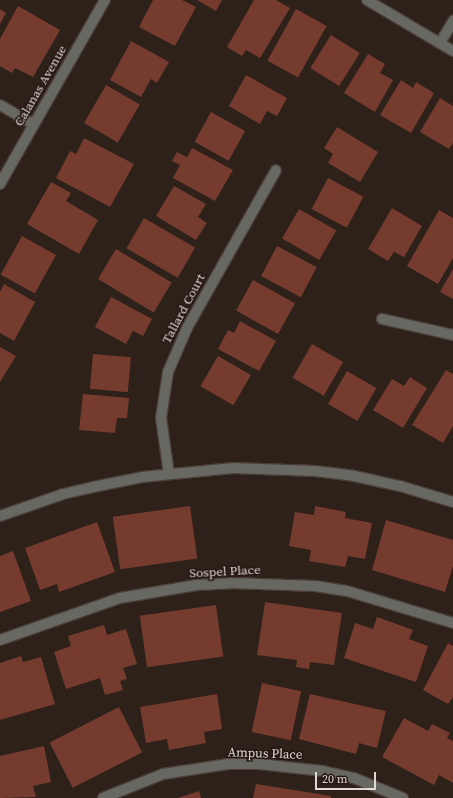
<!DOCTYPE html>
<html>
<head>
<meta charset="utf-8">
<style>
	body { margin:0 }
	#map { position:relative; width:453px; height:798px; overflow:hidden; background:#2e211a; font-family:"Source Serif 4",serif }
	div>[style] { position:absolute }
	.building>* { inset:0; background:#753b2e; transform-origin:0 0 }
	.roads { filter:drop-shadow(1px 0 #4b3e38) drop-shadow(-1px 0 #4b3e38) drop-shadow(0 1px #4b3e38) drop-shadow(0 -1px #4b3e38) }
	.minor>* { height:10px; margin:-5px; padding:0 5px; transform-origin:5px; border-radius:5px; background:#666861 }
	span { translate:-50% -50%; white-space:nowrap; text-align:center; line-height:1.15; -webkit-text-stroke:3px #241711; paint-order:stroke }
	.street-label { font-size:13px; color:#e1d8d4 }
	.scale { position:absolute; left:315px; top:772px; width:61px; height:18px; box-sizing:border-box; border:2px solid #e1d8d4; border-top:0; padding-left:5px; font-size:12px; line-height:14px; white-space:nowrap; color:#e1d8d4; -webkit-text-stroke:3px #241711; paint-order:stroke }
</style>
</head>
<body>
<div id="map">
	<div class="building">
		<i style="clip-path:polygon(153px 0,182px 0,196px 7px,175px 46px,139px 27px)"></i>
		<i style="clip-path:polygon(197px 0,222px 0,216px 11px)"></i>
		<i style="clip-path:polygon(254px 0,276px 0,290px 8px,260px 58px,246px 50px,242px 56px,227px 47px)"></i>
		<i style="clip-path:polygon(18px 6px,60px 30px,33px 77px,15px 68px,12px 73px,0 66px,0 39px)"></i>
		<i style="clip-path:polygon(0 9px,6px 13px,0 24px)"></i>
		<i style="left:296px;top:9px;width:35px;height:59px;rotate:29deg"></i>
		<i style="left:331px;top:35px;width:34px;height:39px;rotate:32deg"></i>
		<i style="clip-path:polygon(131px 41px,169px 62px,157px 83px,151px 79px,141px 97px,110px 80px)"></i>
		<i style="clip-path:polygon(368px 54px,385px 64px,380px 73px,393px 80px,375px 112px,344px 93px)"></i>
		<i style="clip-path:polygon(246px 75px,287px 98px,277px 116px,267px 111px,260px 124px,229px 106px)"></i>
		<i style="clip-path:polygon(401px 80px,413px 88px,416px 82px,434px 93px,411px 133px,380px 115px)"></i>
		<i style="left:106px;top:85px;width:39px;height:44px;rotate:30deg"></i>
		<i style="clip-path:polygon(440px 98px,453px 106px,453px 143px,449px 149px,420px 132px)"></i>
		<i style="left:211px;top:112px;width:39px;height:34px;rotate:29deg"></i>
		<i style="clip-path:polygon(337px 127px,378px 152px,360px 182px,328px 163px,333px 154px,324px 148px)"></i>
		<i style="clip-path:polygon(84px 138px,134px 164px,110px 207px,56px 178px,70px 151px,76px 154px)"></i>
		<i style="clip-path:polygon(192px 148px,233px 170px,215px 201px,173px 178px,180px 165px,172px 161px,177px 152px,187px 157px)"></i>
		<i style="left:328px;top:178px;width:40px;height:35px;rotate:28deg"></i>
		<i style="clip-path:polygon(51px 182px,71px 193px,66px 201px,98px 220px,79px 254px,27px 224px)"></i>
		<i style="clip-path:polygon(174px 186px,206px 204px,198px 217px,207px 223px,196px 240px,156px 216px)"></i>
		<i style="clip-path:polygon(392px 208px,422px 226px,404px 257px,394px 252px,388px 261px,368px 249px)"></i>
		<i style="left:299px;top:209px;width:43px;height:34px;rotate:30deg"></i>
		<i style="clip-path:polygon(439px 210px,453px 218px,453px 258px,438px 284px,407px 266px)"></i>
		<i style="left:144px;top:218px;width:59px;height:35px;rotate:30deg"></i>
		<i style="left:22px;top:236px;width:39px;height:44px;rotate:29deg"></i>
		<i style="left:277px;top:246px;width:45px;height:34px;rotate:28deg"></i>
		<i style="left:116px;top:249px;width:65px;height:35px;rotate:31deg"></i>
		<i style="clip-path:polygon(453px 269px,453px 299px,440px 292px)"></i>
		<i style="left:253px;top:280px;width:48px;height:35px;rotate:29deg"></i>
		<i style="clip-path:polygon(4px 284px,35px 302px,14px 341px,0 333px,0 292px)"></i>
		<i style="clip-path:polygon(111px 297px,152px 319px,143px 336px,133px 331px,126px 344px,95px 327px)"></i>
		<i style="clip-path:polygon(240px 321px,276px 341px,259px 371px,218px 349px,228px 330px,234px 333px)"></i>
		<i style="left:312px;top:344px;width:36px;height:39px;rotate:30deg"></i>
		<i style="clip-path:polygon(0 347px,16px 356px,0 382px)"></i>
		<i style="left:93px;top:354px;width:38px;height:35px;rotate:5deg"></i>
		<i style="left:218px;top:356px;width:38px;height:35px;rotate:30deg"></i>
		<i style="clip-path:polygon(446px 370px,453px 374px,453px 426px,443px 443px,412px 425px)"></i>
		<i style="left:347px;top:371px;width:34px;height:38px;rotate:30deg"></i>
		<i style="clip-path:polygon(410px 377px,427px 388px,403px 428px,373px 410px,392px 379px,404px 386px)"></i>
		<i style="clip-path:polygon(83px 394px,129px 398px,127px 418px,117px 418px,115px 433px,79px 430px)"></i>
		<i style="left:190px;top:506px;width:53px;height:78px;rotate:82deg"></i>
		<i style="clip-path:polygon(315px 506px,346px 512px,345px 518px,372px 523px,365px 559px,348px 556px,345px 567px,309px 561px,311px 550px,289px 546px,295px 512px,314px 515px)"></i>
		<i style="clip-path:polygon(386px 520px,453px 540px,453px 566px,445px 592px,372px 570px)"></i>
		<i style="clip-path:polygon(97px 522px,115px 572px,59px 592px,57px 584px,40px 590px,25px 548px)"></i>
		<i style="clip-path:polygon(13px 551px,31px 601px,0 612px,0 556px)"></i>
		<i style="clip-path:polygon(265px 602px,342px 613px,334px 665px,310px 662px,309px 669px,296px 667px,297px 660px,257px 655px)"></i>
		<i style="left:216px;top:605px;width:52px;height:77px;rotate:82deg"></i>
		<i style="clip-path:polygon(377px 617px,413px 630px,409px 639px,428px 646px,416px 682px,344px 658px,355px 623px,373px 629px)"></i>
		<i style="clip-path:polygon(104px 625px,107px 635px,126px 629px,137px 664px,123px 668px,127px 679px,120px 681px,123px 690px,105px 695px,100px 678px,66px 689px,54px 652px,71px 646px,68px 636px)"></i>
		<i style="clip-path:polygon(448px 643px,453px 646px,453px 697px,448px 704px,423px 690px)"></i>
		<i style="clip-path:polygon(21px 656px,23px 662px,41px 657px,55px 704px,0 720px,0 663px)"></i>
		<i style="left:262px;top:683px;width:40px;height:50px;rotate:12deg"></i>
		<i style="clip-path:polygon(217px 694px,222px 729px,204px 732px,206px 743px,169px 750px,167px 739px,146px 743px,140px 707px)"></i>
		<i style="clip-path:polygon(310px 694px,386px 711px,377px 748px,359px 743px,356px 754px,299px 739px)"></i>
		<i style="left:119px;top:707px;width:51px;height:78px;rotate:63deg"></i>
		<i style="clip-path:polygon(404px 718px,428px 731px,432px 724px,450px 733px,447px 738px,453px 741px,453px 783px,439px 775px,434px 785px,382px 757px)"></i>
		<i style="clip-path:polygon(44px 746px,51px 782px,33px 786px,36px 797px,0 798px,0 756px)"></i>
		<i style="clip-path:polygon(256px 784px,331px 796px,331px 798px,253px 798px)"></i>
		<i style="clip-path:polygon(199px 791px,201px 798px,178px 798px)"></i>
	</div>
	<div class="roads">
		<div class="minor">
			<i style="left:367px;top:0;width:100px;rotate:30.7deg"></i>
			<i style="left:440px;top:43px;width:26px;rotate:-59deg"></i>
			<i style="left:0;top:105px;width:39px;rotate:30deg"></i>
			<i style="left:0;top:184px;width:212px;rotate:-60.3deg"></i>
			<i style="left:382px;top:319px;width:73px;rotate:12.7deg"></i>
			<i style="left:169px;top:474px;width:57px;rotate:-98.1deg"></i>
			<i style="left:161px;top:418px;width:47px;rotate:-81.3deg"></i>
			<i style="left:168px;top:372px;width:48px;rotate:-66.6deg"></i>
			<i style="left:187px;top:328px;width:181px;rotate:-60.6deg"></i>
			<i style="left:0;top:516px;width:67px;rotate:-19.2deg"></i>
			<i style="left:63px;top:494px;width:31px;rotate:-13deg"></i>
			<i style="left:93px;top:487px;width:50px;rotate:-11.5deg"></i>
			<i style="left:142px;top:477px;width:92px;rotate:-5.6deg"></i>
			<i style="left:234px;top:468px;width:81px;rotate:2.1deg"></i>
			<i style="left:315px;top:471px;width:39px;rotate:7deg"></i>
			<i style="left:354px;top:476px;width:47px;rotate:12.3deg"></i>
			<i style="left:400px;top:486px;width:55px;rotate:16.8deg"></i>
			<i style="left:0;top:640px;width:127px;rotate:-19.3deg"></i>
			<i style="left:120px;top:598px;width:78px;rotate:-9.6deg"></i>
			<i style="left:197px;top:585px;width:34px;rotate:-3deg"></i>
			<i style="left:231px;top:583px;width:84px;rotate:2deg"></i>
			<i style="left:315px;top:586px;width:32px;rotate:9deg"></i>
			<i style="left:347px;top:591px;width:111px;rotate:16.8deg"></i>
			<i style="left:103px;top:798px;width:65px;rotate:-21.8deg"></i>
			<i style="left:163px;top:774px;width:66px;rotate:-8.7deg"></i>
			<i style="left:228px;top:764px;width:31px"></i>
			<i style="left:259px;top:764px;width:64px;rotate:6.2deg"></i>
			<i style="left:323px;top:771px;width:32px;rotate:13deg"></i>
			<i style="left:354px;top:778px;width:53px;rotate:22.2deg"></i>
		</div>
	</div>
	<div class="street-label">
		<span style="left:41px;top:86px;rotate:-60deg">Calanas Avenue</span>
		<span style="left:184px;top:309px;rotate:-62deg">Tallard Court</span>
		<span style="left:225px;top:572px;rotate:-3deg">Sospel Place</span>
		<span style="left:265px;top:754px;rotate:2deg">Ampus Place</span>
	</div>
	<div class="scale">20 m</div>
</div>
</body>
</html>
